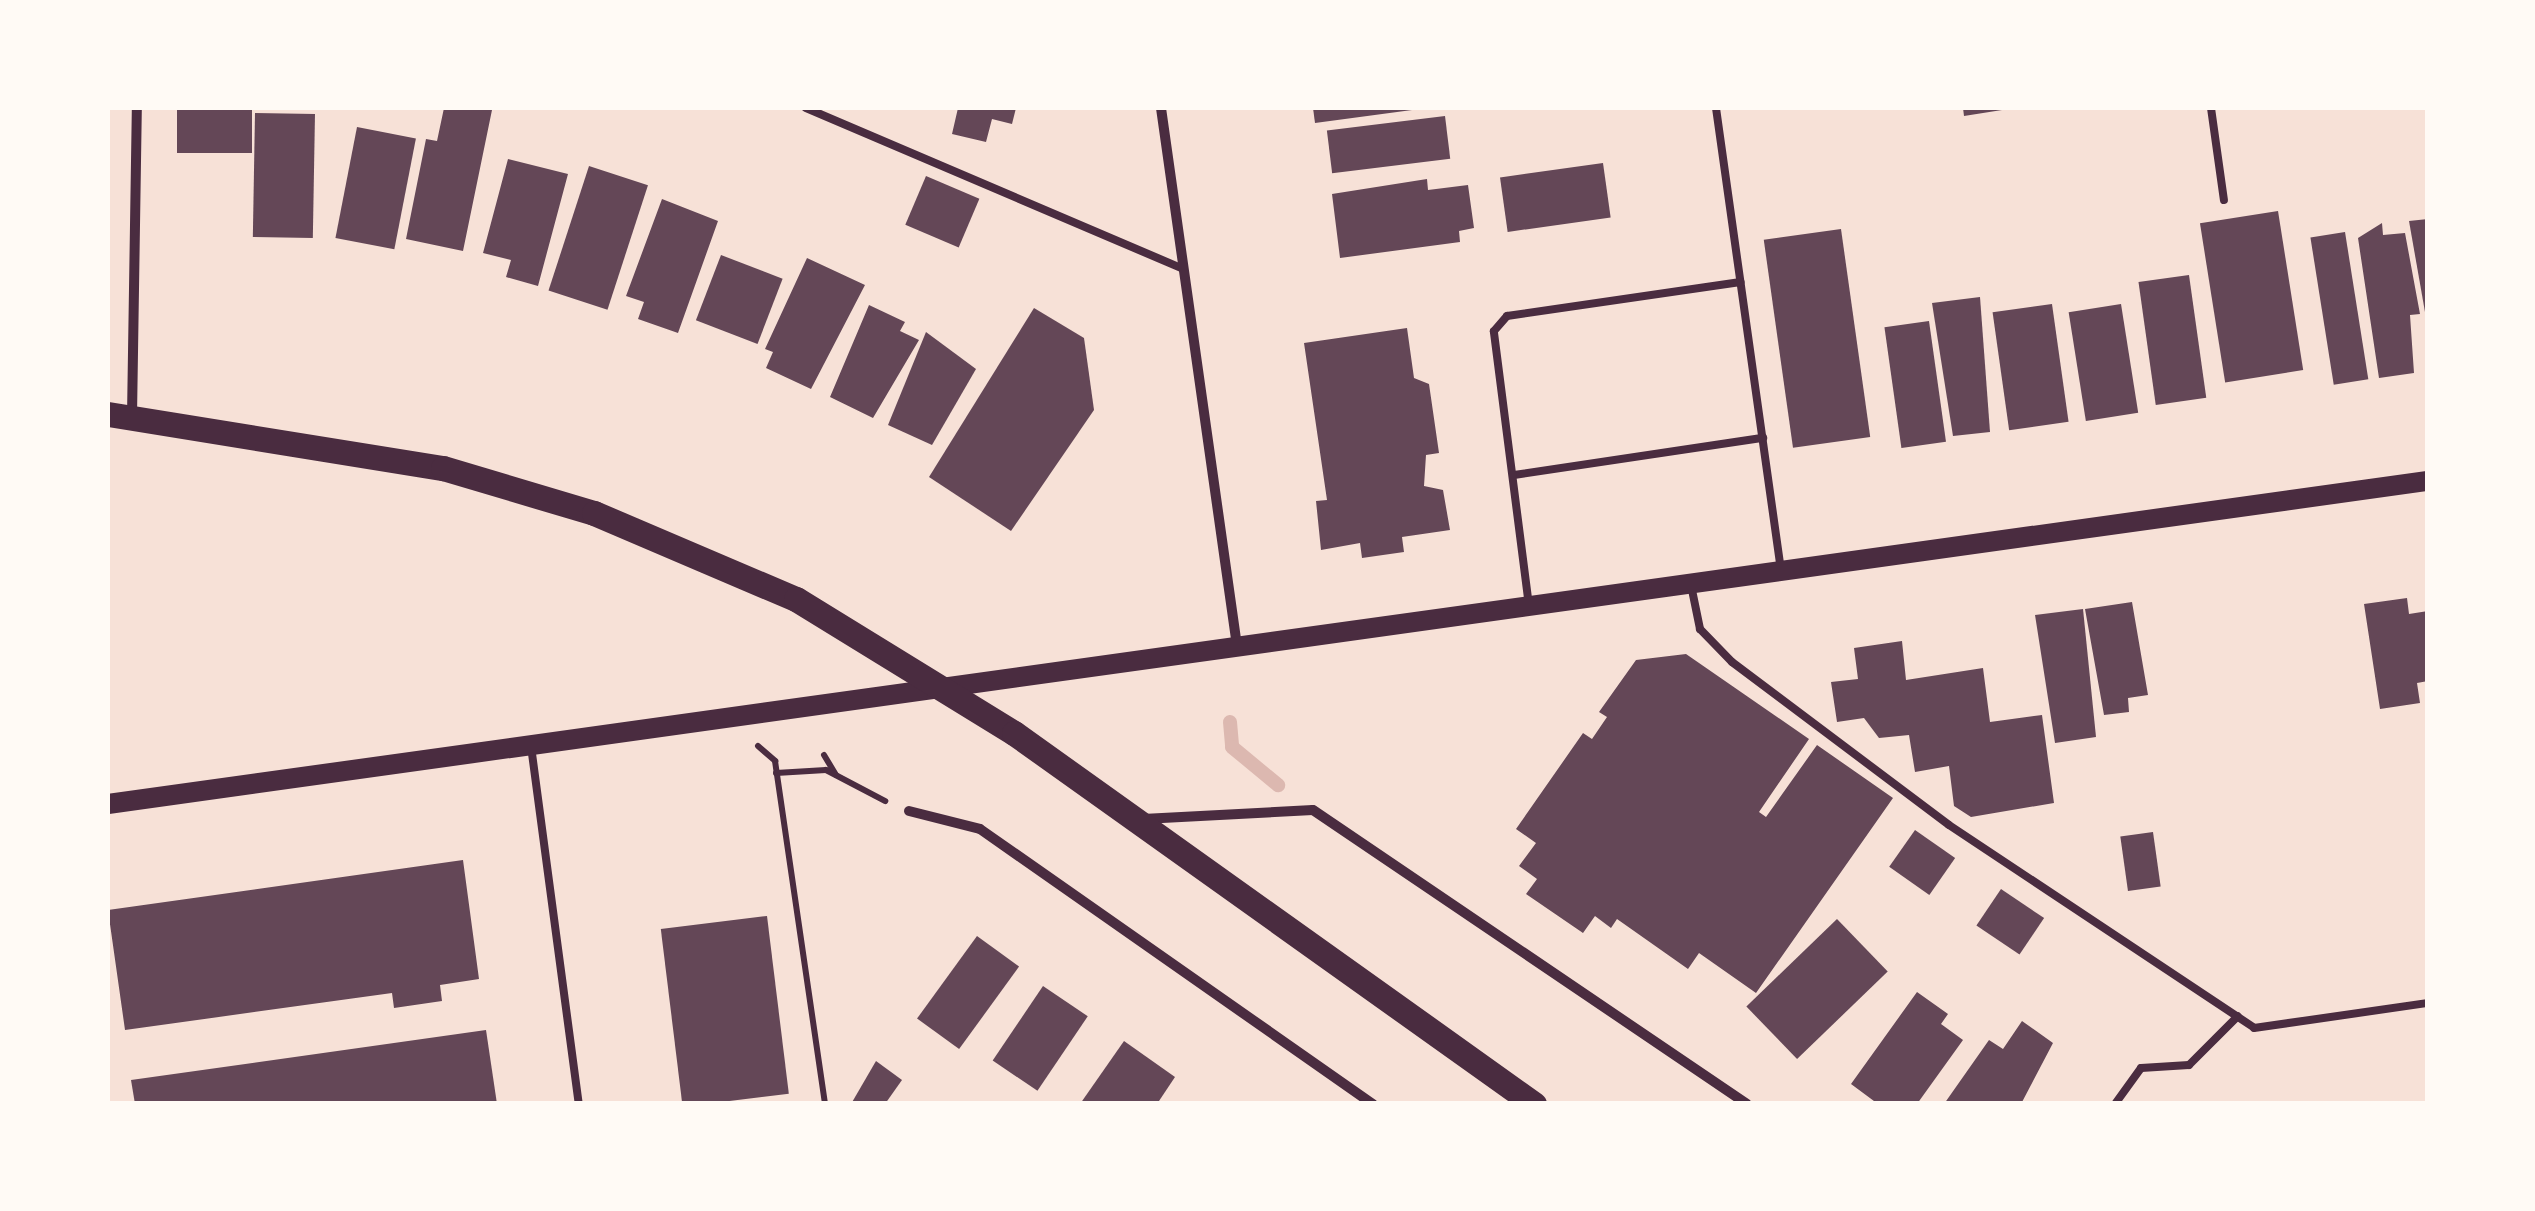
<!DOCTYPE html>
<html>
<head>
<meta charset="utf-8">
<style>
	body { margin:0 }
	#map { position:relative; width:2535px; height:1211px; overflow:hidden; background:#f7e1d7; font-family:"PT Sans",sans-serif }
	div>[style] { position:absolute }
	.stream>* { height:14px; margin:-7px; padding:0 7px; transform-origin:7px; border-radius:7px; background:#dcb8b0 }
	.building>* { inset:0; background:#644757; transform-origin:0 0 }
	.path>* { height:6px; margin:-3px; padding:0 3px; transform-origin:3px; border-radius:3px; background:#4a2c40 }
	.service>* { height:8px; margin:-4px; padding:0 4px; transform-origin:4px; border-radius:4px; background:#4a2c40 }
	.minor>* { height:10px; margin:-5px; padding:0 5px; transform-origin:5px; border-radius:5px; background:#4a2c40 }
	.secondary>* { height:20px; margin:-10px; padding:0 10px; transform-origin:10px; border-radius:10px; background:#4a2c40 }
	.primary>* { height:25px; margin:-12.5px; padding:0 12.5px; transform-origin:12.5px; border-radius:12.5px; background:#4a2c40 }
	span { translate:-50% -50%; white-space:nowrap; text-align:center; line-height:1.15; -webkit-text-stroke:9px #fffaf5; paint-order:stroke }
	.frame { position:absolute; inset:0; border:110px solid #fffaf5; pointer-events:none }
</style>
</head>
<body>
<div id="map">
	<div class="stream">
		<i style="left:1230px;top:722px;width:25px;rotate:85deg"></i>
		<i style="left:1232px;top:747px;width:60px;rotate:39.6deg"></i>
	</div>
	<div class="building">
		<i style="left:177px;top:108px;width:75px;height:45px"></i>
		<i style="clip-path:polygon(444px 108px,492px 110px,463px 251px,406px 239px,426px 139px,437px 141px)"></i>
		<i style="clip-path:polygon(958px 108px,1016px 108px,1012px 124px,992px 119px,986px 142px,952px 134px)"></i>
		<i style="clip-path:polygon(1313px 108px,1412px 108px,1412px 110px,1315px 123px)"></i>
		<i style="clip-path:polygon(1963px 108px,2001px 108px,2002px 110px,1964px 116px)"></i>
		<i style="left:255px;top:113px;width:60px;height:124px;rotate:1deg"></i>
		<i style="left:1445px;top:116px;width:43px;height:119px;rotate:83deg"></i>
		<i style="left:357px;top:127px;width:60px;height:113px;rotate:11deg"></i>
		<i style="clip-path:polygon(508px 159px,568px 174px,538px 286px,506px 277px,511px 260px,483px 253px)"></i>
		<i style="left:1603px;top:163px;width:55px;height:104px;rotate:82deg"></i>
		<i style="left:589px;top:166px;width:62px;height:131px;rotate:18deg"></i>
		<i style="left:926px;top:176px;width:58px;height:53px;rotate:23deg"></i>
		<i style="clip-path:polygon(1427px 179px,1428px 190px,1468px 185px,1474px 228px,1459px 231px,1460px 242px,1340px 258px,1332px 194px)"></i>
		<i style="clip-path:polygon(662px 199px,718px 221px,678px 333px,638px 319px,644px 302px,626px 296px)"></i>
		<i style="left:2278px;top:211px;width:161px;height:79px;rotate:81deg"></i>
		<i style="clip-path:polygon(2428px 219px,2428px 312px,2425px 312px,2409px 221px)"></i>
		<i style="clip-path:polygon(2382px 223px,2383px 235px,2405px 233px,2420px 314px,2410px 315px,2414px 373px,2379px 378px,2358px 238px)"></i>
		<i style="left:1841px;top:229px;width:210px;height:78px;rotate:82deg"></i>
		<i style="left:2345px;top:232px;width:149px;height:35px;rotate:81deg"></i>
		<i style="left:721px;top:255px;width:66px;height:70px;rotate:21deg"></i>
		<i style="clip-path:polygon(807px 258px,865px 285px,811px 389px,766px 368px,773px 352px,765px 349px)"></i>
		<i style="left:2189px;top:275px;width:124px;height:51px;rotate:82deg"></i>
		<i style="clip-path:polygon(1980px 297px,1990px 432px,1953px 436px,1932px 303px)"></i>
		<i style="left:2052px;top:304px;width:119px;height:60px;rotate:82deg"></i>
		<i style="left:2121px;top:304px;width:110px;height:53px;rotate:81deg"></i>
		<i style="clip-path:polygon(869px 305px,905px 322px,900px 331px,919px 340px,873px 418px,830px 397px)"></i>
		<i style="clip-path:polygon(1034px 308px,1084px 338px,1094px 410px,1011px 531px,929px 477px)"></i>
		<i style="left:1929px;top:321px;width:122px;height:45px;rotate:82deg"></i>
		<i style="clip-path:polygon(1407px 328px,1414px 378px,1429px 384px,1439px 453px,1426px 455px,1424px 486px,1443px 490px,1450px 530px,1402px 537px,1404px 552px,1362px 558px,1360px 543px,1321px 550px,1316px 501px,1327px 500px,1304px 343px)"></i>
		<i style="clip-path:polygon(926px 332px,976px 369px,932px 445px,888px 425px)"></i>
		<i style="clip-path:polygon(2407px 598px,2409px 614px,2428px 611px,2428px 681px,2417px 683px,2420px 703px,2380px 709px,2364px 604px)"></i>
		<i style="clip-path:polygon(2132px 602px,2148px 695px,2128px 698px,2129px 712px,2104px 715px,2085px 609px)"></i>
		<i style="clip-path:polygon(2083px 609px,2096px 737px,2055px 743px,2035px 615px)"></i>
		<i style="clip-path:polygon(1902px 641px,1906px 680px,1983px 668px,1990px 722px,2042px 715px,2054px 803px,1971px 817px,1954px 806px,1949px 766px,1915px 772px,1909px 735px,1879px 738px,1864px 718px,1837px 722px,1831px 682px,1858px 679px,1854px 648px)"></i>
		<i style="clip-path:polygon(1686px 654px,1809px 739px,1759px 812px,1766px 817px,1817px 745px,1893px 798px,1756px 993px,1699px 953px,1688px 969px,1617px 919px,1611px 928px,1595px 916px,1583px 933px,1526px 894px,1537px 879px,1519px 866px,1536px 843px,1516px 829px,1583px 733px,1592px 739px,1607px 717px,1599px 712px,1636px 660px)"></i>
		<i style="left:1915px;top:830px;width:49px;height:45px;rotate:35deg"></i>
		<i style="left:2153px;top:832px;width:55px;height:33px;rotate:82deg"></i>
		<i style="clip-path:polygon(463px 860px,479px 979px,440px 985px,442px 1001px,394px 1008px,392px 993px,125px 1030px,108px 910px)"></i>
		<i style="left:2001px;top:889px;width:52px;height:44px;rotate:34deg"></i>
		<i style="left:767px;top:916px;width:179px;height:107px;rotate:83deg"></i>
		<i style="left:1837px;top:919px;width:73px;height:126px;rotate:46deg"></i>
		<i style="left:977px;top:936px;width:52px;height:102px;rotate:36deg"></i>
		<i style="left:1043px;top:986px;width:54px;height:90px;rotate:34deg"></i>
		<i style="clip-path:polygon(1917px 992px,1948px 1014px,1941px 1024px,1963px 1040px,1917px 1104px,1878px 1104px,1851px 1084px)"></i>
		<i style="clip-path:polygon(2022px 1021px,2053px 1043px,2021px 1104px,1944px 1104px,1989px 1040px,2003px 1049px)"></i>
		<i style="clip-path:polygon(486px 1030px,497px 1104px,135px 1104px,131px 1080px)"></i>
		<i style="clip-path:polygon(1124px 1041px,1175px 1077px,1157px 1104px,1080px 1104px)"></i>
		<i style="clip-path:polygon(876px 1061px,902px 1080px,885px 1104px,851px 1104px)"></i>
	</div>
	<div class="path">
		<i style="left:758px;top:746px;width:23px;rotate:41deg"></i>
		<i style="left:775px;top:761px;width:347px;rotate:81.7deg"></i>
		<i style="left:824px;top:755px;width:23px;rotate:59deg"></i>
		<i style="left:776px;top:773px;width:50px;rotate:-3.4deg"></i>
		<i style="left:826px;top:770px;width:67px;rotate:27.7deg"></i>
	</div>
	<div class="service">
		<i style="left:806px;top:108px;width:410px;rotate:23.1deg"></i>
		<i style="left:1716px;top:108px;width:465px;rotate:82deg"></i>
		<i style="left:2211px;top:108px;width:93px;rotate:82deg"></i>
		<i style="left:1514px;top:475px;width:252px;rotate:-8.5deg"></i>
		<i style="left:1691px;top:585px;width:45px;rotate:78.4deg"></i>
		<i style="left:1700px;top:629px;width:46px;rotate:45.9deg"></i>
		<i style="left:1732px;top:662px;width:271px;rotate:36.9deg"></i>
		<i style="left:1949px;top:825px;width:366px;rotate:33.6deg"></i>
		<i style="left:2254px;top:1028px;width:176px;rotate:-8.2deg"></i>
		<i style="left:1529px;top:606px;width:277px;rotate:-97.3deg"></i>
		<i style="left:1494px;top:331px;width:20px;rotate:-49deg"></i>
		<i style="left:1507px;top:316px;width:236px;rotate:-8.3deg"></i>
		<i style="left:531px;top:746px;width:361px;rotate:82.4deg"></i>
		<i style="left:2115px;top:1104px;width:44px;rotate:-54.2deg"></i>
		<i style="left:2141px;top:1068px;width:48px;rotate:-3.6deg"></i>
		<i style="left:2189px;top:1065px;width:69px;rotate:-45deg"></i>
	</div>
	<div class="minor">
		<i style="left:1161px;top:108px;width:543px;rotate:81.96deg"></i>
		<i style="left:132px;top:416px;width:308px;rotate:-89.1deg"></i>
		<i style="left:909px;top:811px;width:73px;rotate:14.2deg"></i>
		<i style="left:980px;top:829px;width:480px;rotate:35deg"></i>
		<i style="left:1143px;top:819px;width:170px;rotate:-3deg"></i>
		<i style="left:1313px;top:810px;width:524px;rotate:34.11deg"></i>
	</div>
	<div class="secondary">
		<i style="left:108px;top:804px;width:2342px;rotate:-7.93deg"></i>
	</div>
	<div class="primary">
		<i style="left:108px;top:414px;width:339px;rotate:9.2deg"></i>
		<i style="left:443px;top:468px;width:158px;rotate:16.6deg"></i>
		<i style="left:594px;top:513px;width:220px;rotate:23.1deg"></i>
		<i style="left:796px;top:599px;width:256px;rotate:31.6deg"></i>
		<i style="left:1014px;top:733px;width:639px;rotate:35.51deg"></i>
	</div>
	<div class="frame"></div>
</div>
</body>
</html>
